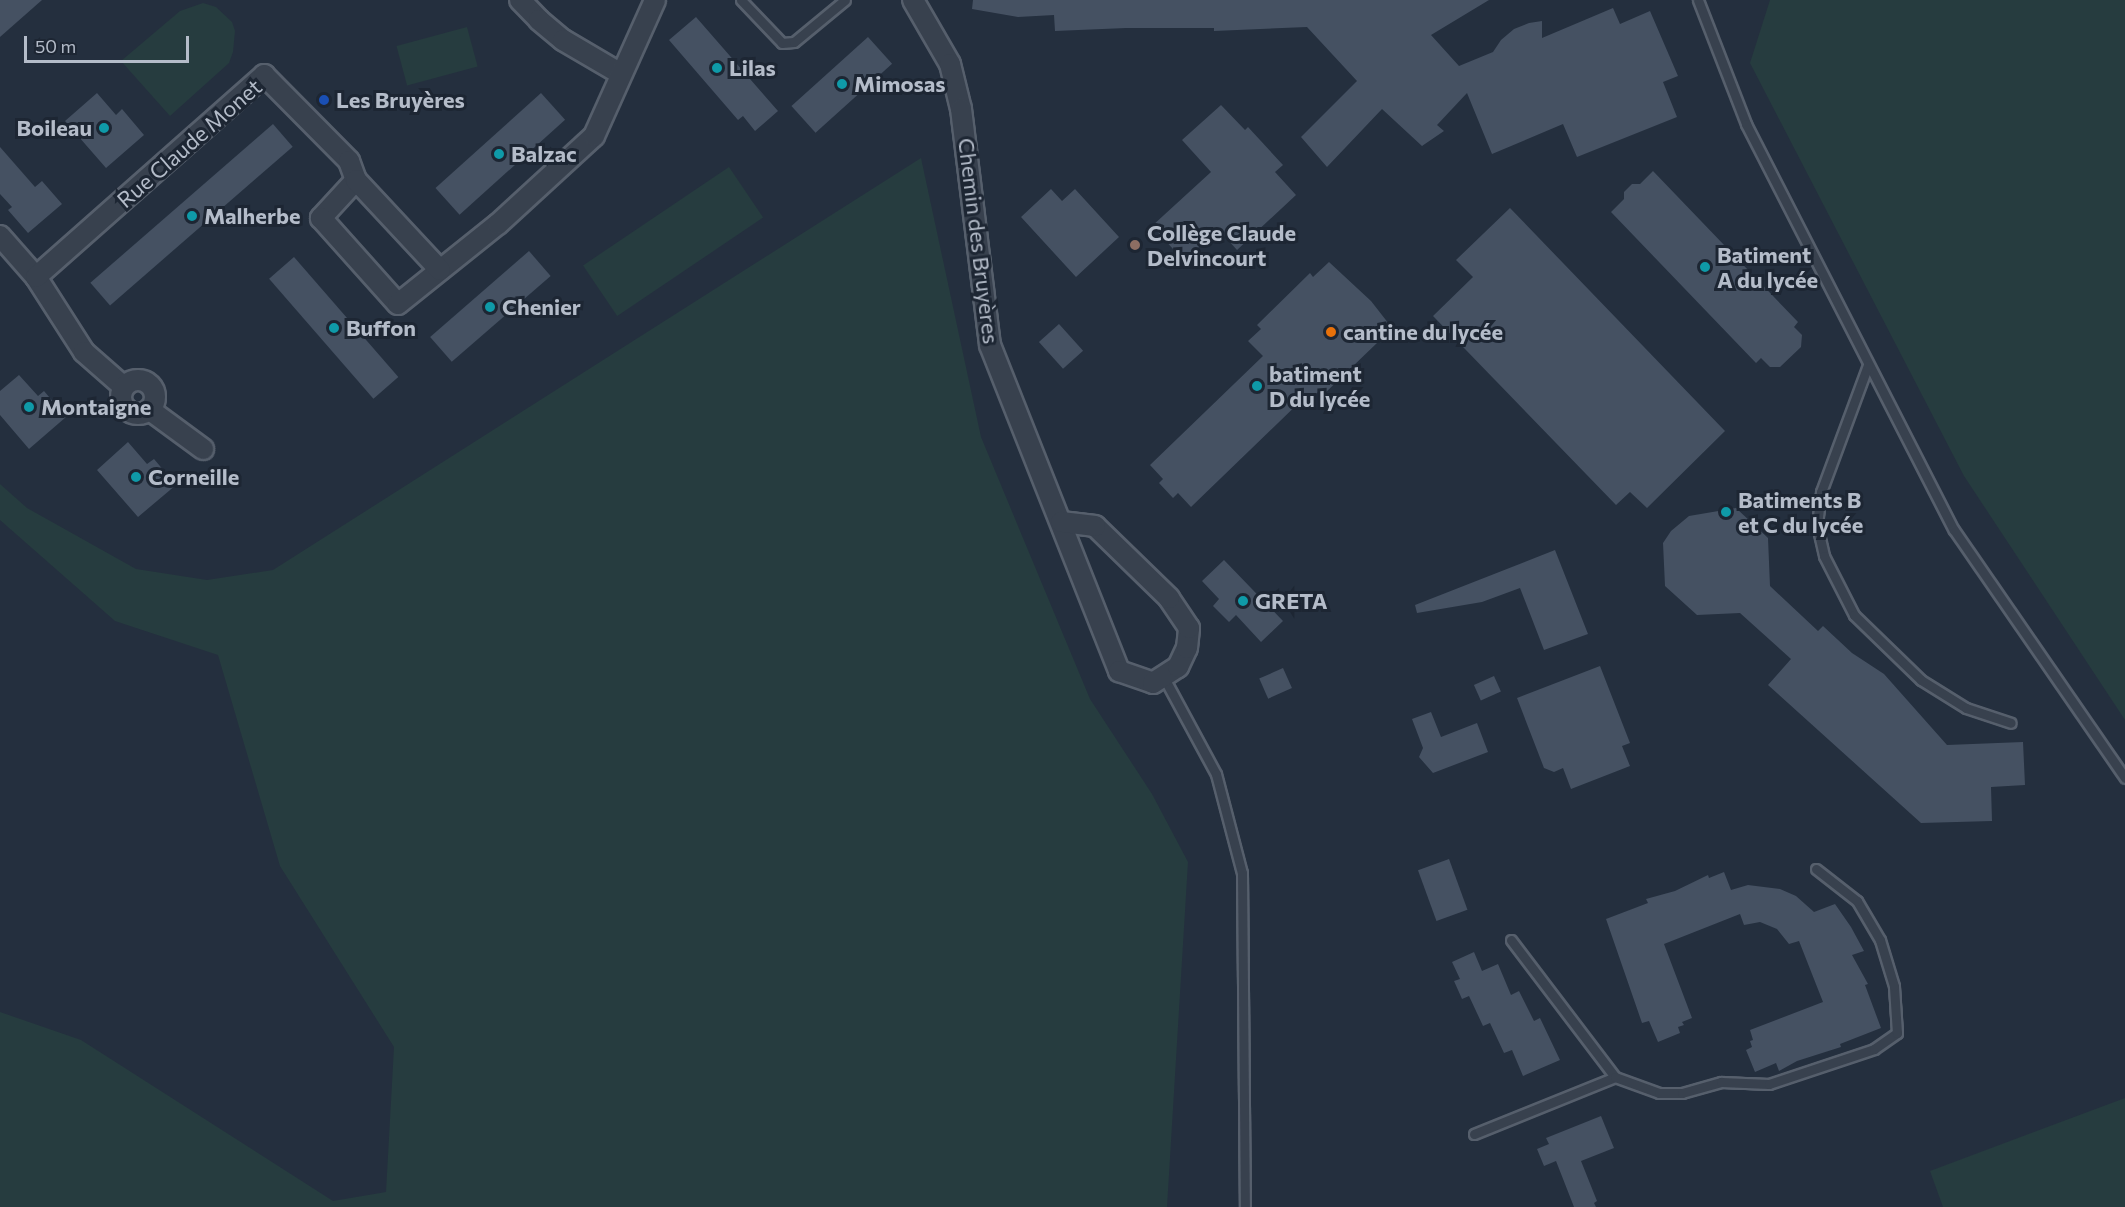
<!DOCTYPE html>
<html>
<head>
<meta charset="utf-8">
<style>
	body { margin:0 }
	#map { position:relative; width:2125px; height:1207px; overflow:hidden; background:#242f3e; font-family:Commissioner,sans-serif }
	div>[style] { position:absolute }
	.green>* { inset:0; background:#263c3f; transform-origin:0 0 }
	.building>* { inset:0; background:#455162; transform-origin:0 0 }
	.roads { filter:drop-shadow(2px 0 #565f6c) drop-shadow(-2px 0 #565f6c) drop-shadow(0 2px #565f6c) drop-shadow(0 -2px #565f6c) }
	.service>* { height:9px; margin:-4.5px; padding:0 4.5px; transform-origin:4.5px; border-radius:4.5px; background:#38414e }
	.minor>* { height:20px; margin:-10px; padding:0 10px; transform-origin:10px; border-radius:10px; background:#38414e }
	.minor>.ring { margin:-10px; padding:0; box-sizing:content-box; background:none; border:20px solid #38414e; border-radius:50% }
	.dots>* { width:16px; height:16px; translate:-50% -50%; box-sizing:border-box; border:3px solid #1d2633; border-radius:50% }
	span { translate:-50% -50%; white-space:nowrap; text-align:center; line-height:1.15; -webkit-text-stroke:6px #1d2633; paint-order:stroke }
	.poi-label { font-size:22px; color:#b4bcc9; font-weight:700 }
	.left { translate:0 -50%; text-align:left }
	.right { translate:-100% -50%; text-align:right }
	.street-label { font-size:22px; color:#b4bcc9 }
	.scale { position:absolute; left:24px; top:36px; width:165px; height:27px; box-sizing:border-box; border:3px solid #b4bcc9; border-top:0; padding-left:8px; font-size:18px; line-height:21px; white-space:nowrap; color:#b4bcc9; -webkit-text-stroke:4px #1d2633; paint-order:stroke }
</style>
</head>
<body>
<div id="map">
	<div class="green">
		<i style="clip-path:polygon(1770px 0,2125px 0,2125px 720px,1964px 476px,1750px 63px)"></i>
		<i style="clip-path:polygon(203px 3px,216px 7px,232px 22px,235px 31px,233px 52px,229px 63px,170px 116px,121px 61px,180px 11px)"></i>
		<i style="left:467px;top:27px;width:41px;height:73px;rotate:75deg"></i>
		<i style="clip-path:polygon(921px 158px,981px 437px,1090px 699px,1152px 794px,1188px 862px,1167px 1207px,0 1207px,0 1012px,81px 1040px,333px 1201px,386px 1192px,394px 1047px,280px 866px,218px 655px,115px 621px,0 520px,0 484px,27px 508px,136px 569px,207px 580px,273px 570px)"></i>
		<i style="left:729px;top:167px;width:61px;height:176px;rotate:56deg"></i>
		<i style="clip-path:polygon(2125px 1098px,2125px 1207px,1943px 1207px,1930px 1171px)"></i>
	</div>
	<div class="building">
		<i style="clip-path:polygon(0 0,42px 0,0 37px)"></i>
		<i style="clip-path:polygon(973px 0,1489px 0,1431px 35px,1459px 66px,1493px 52px,1501px 40px,1514px 29px,1529px 23px,1542px 21px,1542px 38px,1613px 8px,1620px 24px,1650px 11px,1678px 76px,1663px 82px,1677px 117px,1577px 157px,1563px 124px,1492px 154px,1467px 93px,1437px 125px,1444px 131px,1422px 146px,1382px 109px,1327px 167px,1301px 137px,1357px 81px,1307px 27px,1214px 31px,1214px 28px,1126px 28px,1055px 31px,1054px 15px,1018px 17px,972px 9px)"></i>
		<i style="clip-path:polygon(696px 17px,778px 111px,755px 131px,743px 116px,738px 120px,669px 40px)"></i>
		<i style="left:868px;top:37px;width:36px;height:103px;rotate:48deg"></i>
		<i style="clip-path:polygon(97px 93px,116px 115px,122px 109px,144px 135px,106px 168px,65px 121px)"></i>
		<i style="left:541px;top:93px;width:36px;height:142px;rotate:48deg"></i>
		<i style="clip-path:polygon(1221px 105px,1245px 130px,1248px 127px,1283px 165px,1275px 172px,1296px 195px,1237px 250px,1218px 229px,1184px 261px,1152px 226px,1211px 172px,1182px 140px)"></i>
		<i style="left:273px;top:124px;width:30px;height:242px;rotate:49deg"></i>
		<i style="clip-path:polygon(0 147px,35px 187px,42px 181px,62px 204px,28px 233px,8px 210px,12px 207px,0 194px)"></i>
		<i style="clip-path:polygon(1653px 171px,1798px 322px,1794px 327px,1802px 335px,1801px 347px,1780px 367px,1770px 367px,1761px 358px,1756px 363px,1611px 212px,1624px 199px,1624px 192px,1632px 184px,1640px 184px)"></i>
		<i style="clip-path:polygon(1051px 189px,1062px 201px,1075px 189px,1119px 237px,1076px 277px,1021px 217px)"></i>
		<i style="clip-path:polygon(1510px 208px,1725px 431px,1647px 508px,1630px 492px,1616px 505px,1433px 316px,1473px 277px,1456px 260px)"></i>
		<i style="left:529px;top:251px;width:33px;height:131px;rotate:49deg"></i>
		<i style="left:294px;top:257px;width:159px;height:33px;rotate:49deg"></i>
		<i style="clip-path:polygon(1329px 262px,1371px 301px,1389px 324px,1374px 339px,1377px 343px,1324px 394px,1320px 390px,1313px 397px,1309px 393px,1191px 507px,1178px 493px,1173px 498px,1159px 483px,1163px 479px,1150px 465px,1263px 356px,1248px 341px,1261px 329px,1257px 325px,1310px 273px,1313px 277px)"></i>
		<i style="left:1059px;top:324px;width:36px;height:27px;rotate:48deg"></i>
		<i style="clip-path:polygon(19px 375px,38px 396px,44px 391px,66px 417px,29px 449px,0 415px,0 391px)"></i>
		<i style="clip-path:polygon(128px 442px,147px 464px,154px 459px,176px 485px,138px 517px,97px 470px)"></i>
		<i style="clip-path:polygon(1736px 508px,1768px 538px,1770px 586px,1818px 631px,1823px 626px,1852px 653px,1884px 674px,1947px 745px,2023px 742px,2025px 785px,1991px 787px,1992px 821px,1921px 823px,1768px 685px,1791px 659px,1740px 613px,1697px 615px,1665px 586px,1663px 543px,1671px 531px,1689px 516px)"></i>
		<i style="clip-path:polygon(1555px 550px,1588px 634px,1544px 650px,1520px 588px,1482px 602px,1417px 613px,1415px 605px)"></i>
		<i style="clip-path:polygon(1224px 560px,1283px 621px,1261px 642px,1236px 615px,1229px 622px,1213px 606px,1219px 599px,1202px 581px)"></i>
		<i style="clip-path:polygon(1600px 666px,1630px 743px,1622px 746px,1630px 766px,1571px 789px,1563px 768px,1554px 772px,1544px 768px,1517px 698px)"></i>
		<i style="left:1283px;top:668px;width:22px;height:26px;rotate:66deg"></i>
		<i style="left:1494px;top:676px;width:17px;height:22px;rotate:66deg"></i>
		<i style="clip-path:polygon(1431px 712px,1441px 737px,1477px 723px,1488px 752px,1433px 773px,1419px 757px,1423px 748px,1412px 719px)"></i>
		<i style="left:1449px;top:859px;width:54px;height:33px;rotate:70deg"></i>
		<i style="clip-path:polygon(1724px 872px,1731px 890px,1748px 885px,1780px 889px,1796px 896px,1814px 912px,1835px 904px,1851px 927px,1864px 951px,1852px 955px,1868px 984px,1865px 985px,1881px 1028px,1840px 1044px,1841px 1047px,1797px 1061px,1779px 1071px,1776px 1063px,1755px 1072px,1746px 1050px,1752px 1047px,1750px 1041px,1753px 1040px,1750px 1030px,1823px 1002px,1799px 941px,1789px 944px,1777px 929px,1760px 922px,1744px 925px,1740px 914px,1664px 944px,1692px 1018px,1682px 1022px,1684px 1025px,1678px 1027px,1680px 1033px,1658px 1042px,1649px 1021px,1642px 1023px,1606px 919px,1648px 903px,1646px 899px,1675px 891px,1708px 875px,1709px 878px)"></i>
		<i style="clip-path:polygon(1474px 952px,1482px 971px,1498px 964px,1511px 995px,1519px 991px,1534px 1021px,1540px 1018px,1560px 1060px,1523px 1076px,1512px 1050px,1504px 1053px,1490px 1023px,1483px 1026px,1469px 996px,1462px 999px,1454px 981px,1460px 979px,1452px 962px)"></i>
		<i style="clip-path:polygon(1601px 1116px,1614px 1148px,1581px 1161px,1597px 1201px,1594px 1203px,1596px 1207px,1574px 1207px,1556px 1161px,1544px 1166px,1537px 1149px,1549px 1144px,1546px 1138px)"></i>
	</div>
	<div class="roads">
		<div class="service">
			<i style="left:741px;top:0;width:59px;rotate:46.4deg"></i>
			<i style="left:782px;top:43px;width:12px;rotate:-5deg"></i>
			<i style="left:794px;top:42px;width:66px;rotate:-39.5deg"></i>
			<i style="left:1698px;top:0;width:133px;rotate:68.8deg"></i>
			<i style="left:1746px;top:124px;width:456px;rotate:62.9deg"></i>
			<i style="left:1954px;top:530px;width:301px;rotate:55.4deg"></i>
			<i style="left:1868px;top:365px;width:135px;rotate:110.3deg"></i>
			<i style="left:1821px;top:492px;width:33px;rotate:97deg"></i>
			<i style="left:1817px;top:525px;width:32px;rotate:77deg"></i>
			<i style="left:1824px;top:556px;width:66px;rotate:63deg"></i>
			<i style="left:1854px;top:615px;width:93px;rotate:44.1deg"></i>
			<i style="left:1921px;top:680px;width:53px;rotate:31.9deg"></i>
			<i style="left:1966px;top:708px;width:47px;rotate:18.4deg"></i>
			<i style="left:1163px;top:676px;width:111px;rotate:61.6deg"></i>
			<i style="left:1216px;top:774px;width:102px;rotate:75.3deg"></i>
			<i style="left:1242px;top:873px;width:334px;rotate:89.5deg"></i>
			<i style="left:1511px;top:940px;width:172px;rotate:52.8deg"></i>
			<i style="left:1474px;top:1134px;width:152px;rotate:-22deg"></i>
			<i style="left:1615px;top:1077px;width:47px;rotate:20deg"></i>
			<i style="left:1659px;top:1093px;width:23px"></i>
			<i style="left:1682px;top:1093px;width:41px;rotate:-15.8deg"></i>
			<i style="left:1721px;top:1082px;width:48px;rotate:2.4deg"></i>
			<i style="left:1769px;top:1084px;width:111px;rotate:-18.4deg"></i>
			<i style="left:1874px;top:1049px;width:28px;rotate:-35deg"></i>
			<i style="left:1897px;top:1033px;width:47px;rotate:-93.7deg"></i>
			<i style="left:1894px;top:986px;width:48px;rotate:-106.9deg"></i>
			<i style="left:1880px;top:940px;width:45px;rotate:-120.5deg"></i>
			<i style="left:1857px;top:901px;width:52px;rotate:-142deg"></i>
		</div>
		<div class="minor">
			<i style="left:520px;top:0;width:28px;rotate:46deg"></i>
			<i style="left:539px;top:20px;width:31px;rotate:40deg"></i>
			<i style="left:563px;top:40px;width:67px;rotate:30.4deg"></i>
			<i style="left:913px;top:0;width:74px;rotate:60deg"></i>
			<i style="left:950px;top:64px;width:46px;rotate:76.3deg"></i>
			<i style="left:961px;top:109px;width:238px;rotate:83deg"></i>
			<i style="left:990px;top:345px;width:351px;rotate:68.4deg"></i>
			<i style="left:1119px;top:671px;width:36px;rotate:19deg"></i>
			<i style="left:1153px;top:683px;width:30px;rotate:-33deg"></i>
			<i style="left:1178px;top:667px;width:21px;rotate:-65deg"></i>
			<i style="left:1187px;top:648px;width:20px;rotate:-84deg"></i>
			<i style="left:1189px;top:628px;width:36px;rotate:-124deg"></i>
			<i style="left:1169px;top:598px;width:103px;rotate:-135.8deg"></i>
			<i style="left:1095px;top:526px;width:34px;rotate:-173deg"></i>
			<i style="left:356px;top:180px;width:52px;rotate:132.6deg"></i>
			<i style="left:321px;top:218px;width:115px;rotate:48.2deg"></i>
			<i style="left:398px;top:304px;width:128px;rotate:-38.7deg"></i>
			<i style="left:498px;top:224px;width:130px;rotate:-42.5deg"></i>
			<i style="left:594px;top:136px;width:149px;rotate:-65.8deg"></i>
			<i style="left:0;top:236px;width:55px;rotate:48.7deg"></i>
			<i style="left:36px;top:277px;width:89px;rotate:57.4deg"></i>
			<i style="left:84px;top:352px;width:53px;rotate:41.2deg"></i>
			<i style="left:36px;top:277px;width:305px;rotate:-41.5deg"></i>
			<i style="left:264px;top:75px;width:121px;rotate:45.3deg"></i>
			<i style="left:349px;top:161px;width:20px;rotate:70deg"></i>
			<i style="left:356px;top:180px;width:123px;rotate:47deg"></i>
			<i class="ring" style="left:121px;top:380px;width:14px;height:14px"></i>
			<i style="left:150px;top:410px;width:66px;rotate:36.3deg"></i>
		</div>
	</div>
	<div class="dots">
		<i style="left:717px;top:68px;background:#0f9aa8"></i>
		<i style="left:842px;top:84px;background:#0f9aa8"></i>
		<i style="left:324px;top:100px;background:#1a4fb4"></i>
		<i style="left:104px;top:128px;background:#0f9aa8"></i>
		<i style="left:499px;top:154px;background:#0f9aa8"></i>
		<i style="left:192px;top:216px;background:#0f9aa8"></i>
		<i style="left:1135px;top:245px;background:#8d6e63"></i>
		<i style="left:1705px;top:267px;background:#0f9aa8"></i>
		<i style="left:490px;top:307px;background:#0f9aa8"></i>
		<i style="left:334px;top:328px;background:#0f9aa8"></i>
		<i style="left:1331px;top:332px;background:#e8710a"></i>
		<i style="left:1257px;top:386px;background:#0f9aa8"></i>
		<i style="left:29px;top:407px;background:#0f9aa8"></i>
		<i style="left:136px;top:477px;background:#0f9aa8"></i>
		<i style="left:1726px;top:512px;background:#0f9aa8"></i>
		<i style="left:1243px;top:601px;background:#0f9aa8"></i>
	</div>
	<div class="poi-label">
		<span class="left" style="left:729px;top:68px">Lilas</span>
		<span class="left" style="left:854px;top:84px">Mimosas</span>
		<span class="left" style="left:336px;top:100px">Les Bruyères</span>
		<span class="right" style="left:92px;top:128px">Boileau</span>
		<span class="left" style="left:511px;top:154px">Balzac</span>
		<span class="left" style="left:204px;top:216px">Malherbe</span>
		<span class="left" style="left:1147px;top:245px">Collège Claude<br>Delvincourt</span>
		<span class="left" style="left:1717px;top:267px">Batiment<br>A du lycée</span>
		<span class="left" style="left:502px;top:307px">Chenier</span>
		<span class="left" style="left:346px;top:328px">Buffon</span>
		<span class="left" style="left:1343px;top:332px">cantine du lycée</span>
		<span class="left" style="left:1269px;top:386px">batiment<br>D du lycée</span>
		<span class="left" style="left:41px;top:407px">Montaigne</span>
		<span class="left" style="left:148px;top:477px">Corneille</span>
		<span class="left" style="left:1738px;top:512px">Batiments B<br>et C du lycée</span>
		<span class="left" style="left:1255px;top:601px">GRETA</span>
	</div>
	<div class="street-label">
		<span style="left:189px;top:143px;rotate:-41deg">Rue Claude Monet</span>
		<span style="left:979px;top:241px;rotate:83deg">Chemin des Bruyères</span>
	</div>
	<div class="scale">50 m</div>
</div>
</body>
</html>
